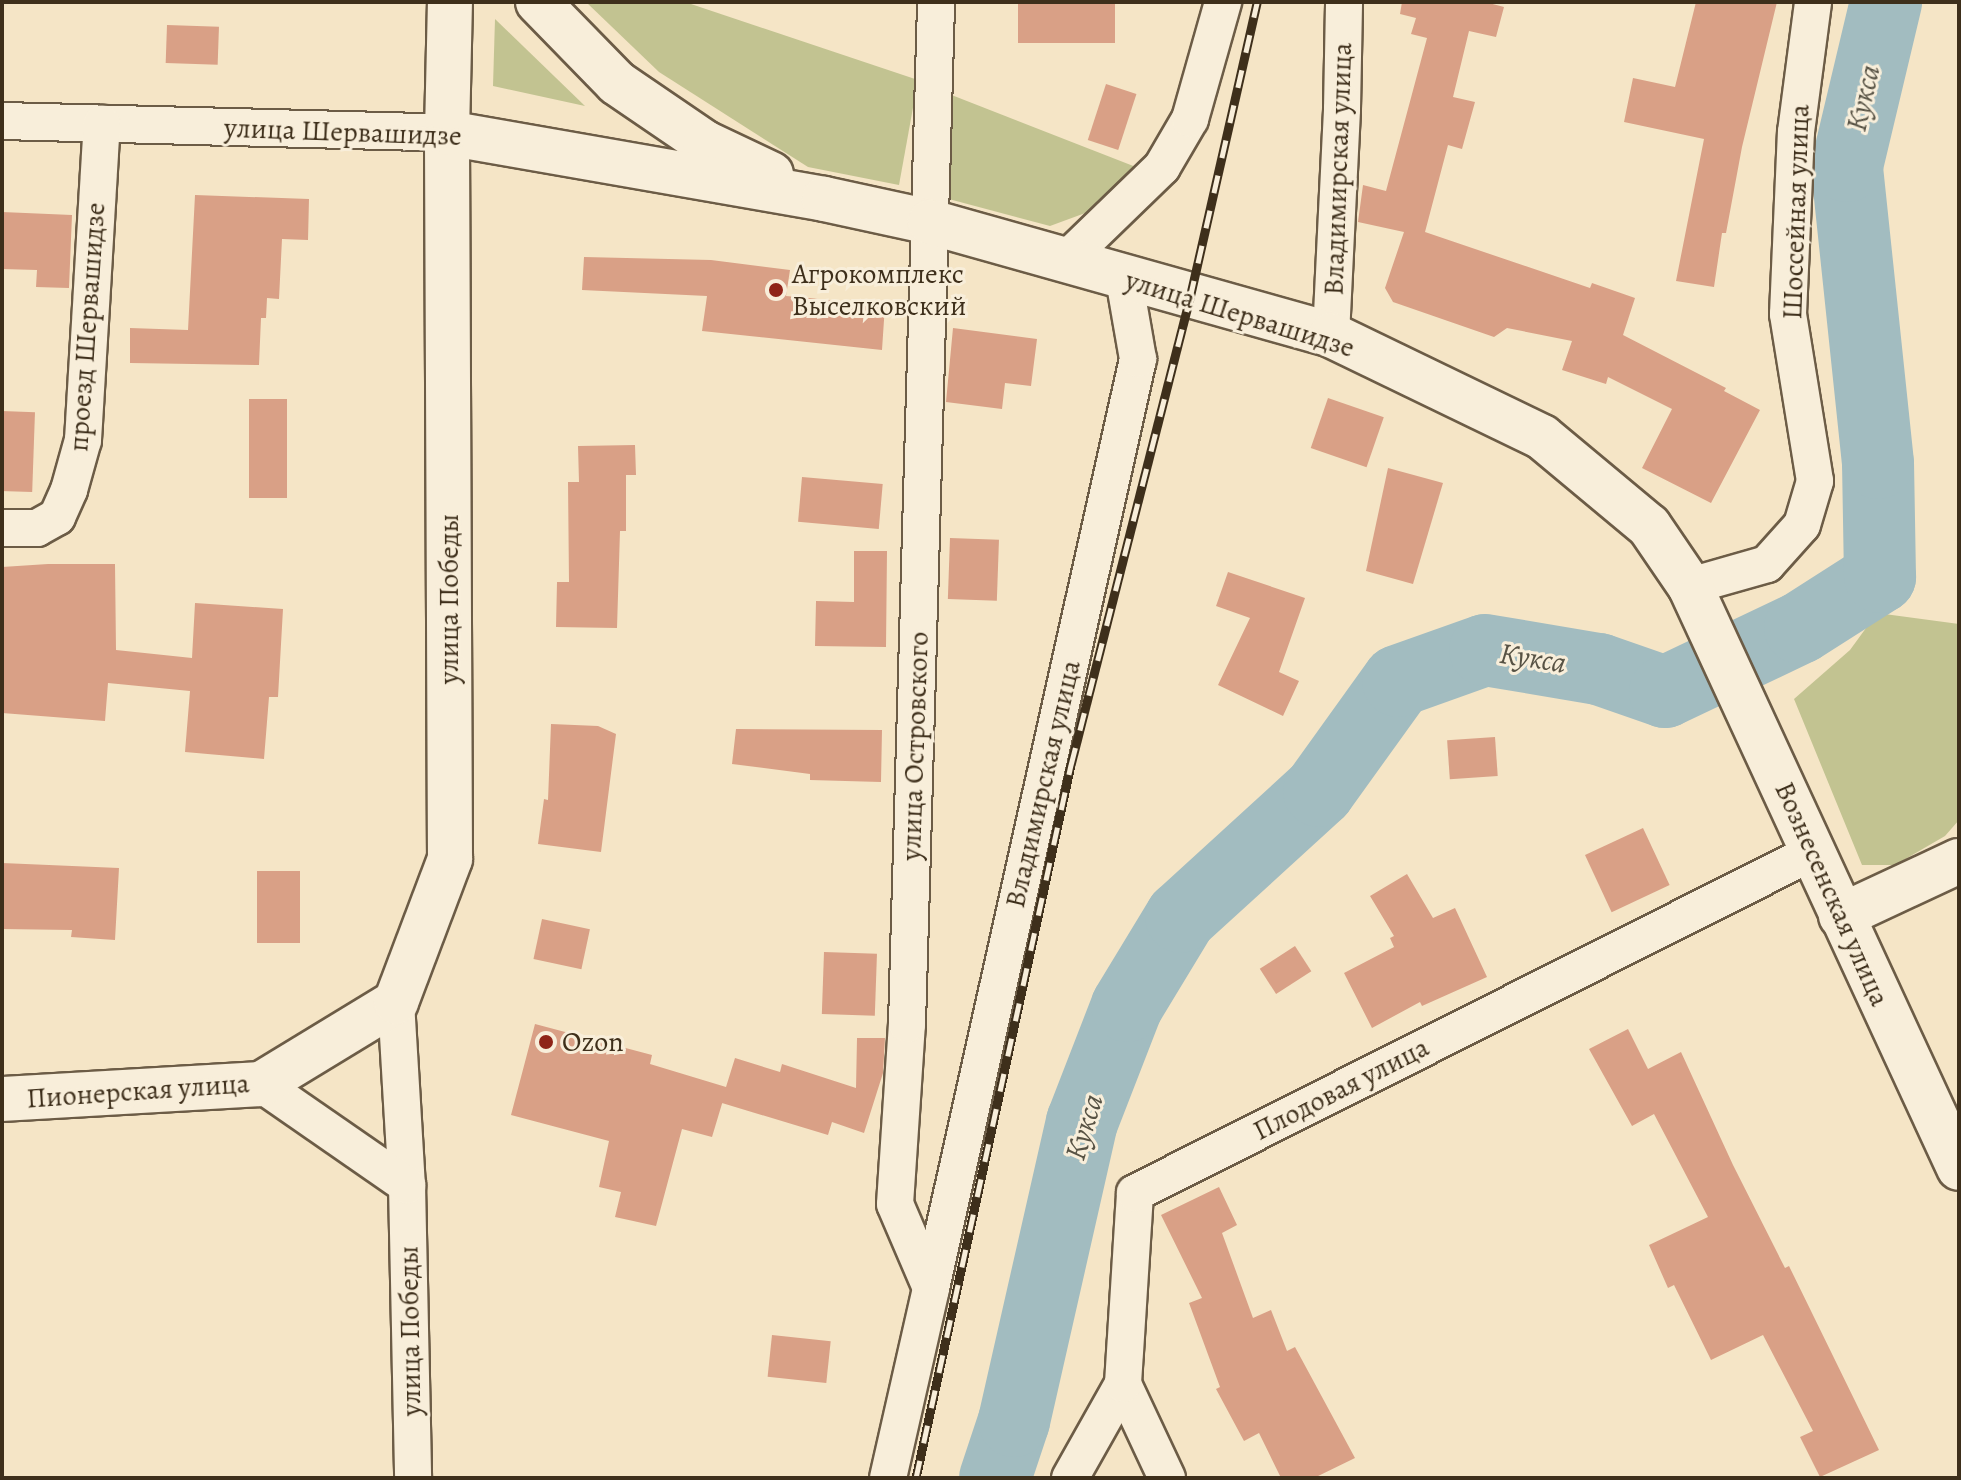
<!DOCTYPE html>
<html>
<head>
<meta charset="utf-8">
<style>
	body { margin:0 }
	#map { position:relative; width:1961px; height:1480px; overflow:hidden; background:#f5e5c6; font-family:Alegreya,serif }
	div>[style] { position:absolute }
	.green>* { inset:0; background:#c2c391 }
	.river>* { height:72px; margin:-36px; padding:0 36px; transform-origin:36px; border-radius:36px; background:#a2bcc0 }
	.building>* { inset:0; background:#d9a086; transform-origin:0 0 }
	.roads { filter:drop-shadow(2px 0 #6c5c46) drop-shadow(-2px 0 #6c5c46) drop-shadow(0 2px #6c5c46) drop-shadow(0 -2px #6c5c46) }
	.minor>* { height:36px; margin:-18px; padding:0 18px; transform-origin:18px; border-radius:18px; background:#f8eeda }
	.tertiary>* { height:44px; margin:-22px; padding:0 22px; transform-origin:22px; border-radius:22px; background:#f8eeda }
	.rail>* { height:9px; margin-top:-4.5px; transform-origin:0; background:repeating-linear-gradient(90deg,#f8eeda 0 18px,#3e2f1b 0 36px); box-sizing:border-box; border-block:2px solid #3e2f1b }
	.dots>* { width:22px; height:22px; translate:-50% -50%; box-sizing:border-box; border:4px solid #f8eeda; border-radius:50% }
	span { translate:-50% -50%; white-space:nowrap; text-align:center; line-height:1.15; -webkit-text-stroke:6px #f8eeda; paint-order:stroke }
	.street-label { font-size:28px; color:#3e2f1b }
	.poi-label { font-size:28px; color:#3e2f1b }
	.left { translate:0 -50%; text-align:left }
	.water-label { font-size:30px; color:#575244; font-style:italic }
	.frame { position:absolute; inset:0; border:4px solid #3e2f1b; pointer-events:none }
</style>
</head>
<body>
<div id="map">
	<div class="green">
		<i style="clip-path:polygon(586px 2px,685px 2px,918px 80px,899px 185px,808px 167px,659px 72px)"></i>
		<i style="clip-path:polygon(495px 19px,585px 106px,493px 86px)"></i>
		<i style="clip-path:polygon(949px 94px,1141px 169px,1088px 212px,1050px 226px,945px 198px)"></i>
		<i style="clip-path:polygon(1877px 613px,1959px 624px,1959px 820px,1945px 836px,1895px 865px,1862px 865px,1794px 699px,1850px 650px)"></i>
	</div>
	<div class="river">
		<i style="left:995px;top:1478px;width:60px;rotate:-71.6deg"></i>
		<i style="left:1014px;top:1421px;width:307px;rotate:-77.2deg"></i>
		<i style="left:1082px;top:1122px;width:124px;rotate:-68.8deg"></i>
		<i style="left:1127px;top:1006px;width:104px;rotate:-58.8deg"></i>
		<i style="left:1181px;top:917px;width:187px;rotate:-42.4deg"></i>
		<i style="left:1319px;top:791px;width:135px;rotate:-54.3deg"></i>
		<i style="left:1398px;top:681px;width:92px;rotate:-19.6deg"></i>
		<i style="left:1485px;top:650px;width:116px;rotate:9.5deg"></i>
		<i style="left:1599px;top:669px;width:70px;rotate:19.2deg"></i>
		<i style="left:1665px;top:692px;width:149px;rotate:-25.4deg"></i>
		<i style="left:1800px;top:628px;width:95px;rotate:-32.5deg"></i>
		<i style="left:1880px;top:577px;width:114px;rotate:-91deg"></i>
		<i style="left:1878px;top:463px;width:299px;rotate:-96deg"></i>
		<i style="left:1847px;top:166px;width:169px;rotate:-76.6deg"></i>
	</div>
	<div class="building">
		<i style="left:1018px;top:2px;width:97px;height:41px"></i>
		<i style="clip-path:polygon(1402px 2px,1485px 2px,1504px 7px,1496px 37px,1469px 31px,1453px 97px,1475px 102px,1462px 149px,1448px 145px,1425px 232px,1590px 288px,1592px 283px,1635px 298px,1623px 335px,1726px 388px,1724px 391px,1760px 410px,1711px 503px,1642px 468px,1672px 409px,1608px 377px,1606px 384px,1562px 370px,1572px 341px,1507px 328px,1494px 337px,1393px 302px,1385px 288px,1404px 232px,1358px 222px,1363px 185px,1386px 191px,1427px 38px,1411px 34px,1416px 18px,1400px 14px)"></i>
		<i style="clip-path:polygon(1696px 2px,1777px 2px,1742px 147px,1726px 233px,1722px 233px,1714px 287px,1676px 281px,1704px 139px,1624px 122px,1633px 78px,1675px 87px)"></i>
		<i style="left:167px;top:25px;width:52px;height:38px;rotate:2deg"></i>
		<i style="left:1106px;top:84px;width:32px;height:59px;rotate:18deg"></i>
		<i style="clip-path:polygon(195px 195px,309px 199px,308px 240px,282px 239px,279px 299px,267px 298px,266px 318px,261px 318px,259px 365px,130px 363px,130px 328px,188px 330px)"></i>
		<i style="clip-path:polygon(2px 212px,72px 215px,69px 288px,36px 287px,37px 270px,2px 269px)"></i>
		<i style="clip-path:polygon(584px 257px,711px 260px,790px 270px,786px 296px,885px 305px,882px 350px,702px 331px,707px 296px,582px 290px)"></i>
		<i style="clip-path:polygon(953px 328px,1037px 339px,1031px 386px,1005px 383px,1002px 409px,946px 402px)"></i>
		<i style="left:1328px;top:398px;width:59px;height:53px;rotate:19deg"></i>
		<i style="left:287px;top:399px;width:99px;height:38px;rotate:90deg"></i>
		<i style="left:2px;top:411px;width:33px;height:80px;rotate:2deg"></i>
		<i style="clip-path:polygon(635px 445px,636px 475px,626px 475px,626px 531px,620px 531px,617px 628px,556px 627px,557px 582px,569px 582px,568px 482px,579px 482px,578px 446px)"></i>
		<i style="clip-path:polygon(1388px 468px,1443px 483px,1413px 584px,1366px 571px)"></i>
		<i style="left:802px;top:477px;width:81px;height:45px;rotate:5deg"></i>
		<i style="left:950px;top:538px;width:49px;height:61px;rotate:2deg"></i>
		<i style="clip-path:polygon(854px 551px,887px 551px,886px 647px,815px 646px,816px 601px,854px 602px)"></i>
		<i style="clip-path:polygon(48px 564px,115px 564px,116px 650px,192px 658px,195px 603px,283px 609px,278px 697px,269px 697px,264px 759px,185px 752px,190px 691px,108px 683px,105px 721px,2px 713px,2px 567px)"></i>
		<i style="clip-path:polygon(1228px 572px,1305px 598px,1279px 672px,1299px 681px,1283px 716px,1218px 685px,1250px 618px,1216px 606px)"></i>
		<i style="clip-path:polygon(551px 724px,598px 726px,616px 734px,601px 852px,538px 844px,544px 799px,548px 800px)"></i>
		<i style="clip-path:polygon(736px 729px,882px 730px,881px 782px,810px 780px,810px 774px,732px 764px)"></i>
		<i style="left:1495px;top:737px;width:39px;height:48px;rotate:86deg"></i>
		<i style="left:1643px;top:828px;width:63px;height:64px;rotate:65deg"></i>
		<i style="clip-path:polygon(2px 863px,119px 868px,115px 940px,71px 937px,72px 930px,2px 929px)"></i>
		<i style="left:257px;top:871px;width:43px;height:72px"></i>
		<i style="clip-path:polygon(1407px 874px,1433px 918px,1455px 908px,1487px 977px,1422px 1006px,1420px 1002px,1372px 1028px,1344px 973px,1394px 947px,1390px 938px,1394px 936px,1370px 896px)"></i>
		<i style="left:542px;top:919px;width:49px;height:41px;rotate:12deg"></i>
		<i style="left:1295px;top:946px;width:30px;height:42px;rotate:57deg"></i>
		<i style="left:824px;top:952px;width:53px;height:62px;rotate:2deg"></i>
		<i style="clip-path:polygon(535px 1024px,652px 1055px,650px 1064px,726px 1087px,735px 1058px,780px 1072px,782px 1064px,856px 1088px,857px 1038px,885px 1038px,883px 1073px,864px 1133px,832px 1122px,828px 1135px,722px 1103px,724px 1097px,712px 1137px,682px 1129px,656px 1226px,615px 1217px,621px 1192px,599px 1187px,609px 1141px,511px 1115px)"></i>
		<i style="clip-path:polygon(1628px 1029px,1648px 1069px,1681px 1052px,1733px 1165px,1785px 1268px,1789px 1266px,1879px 1450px,1820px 1477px,1800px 1437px,1813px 1431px,1763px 1335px,1711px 1360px,1674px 1285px,1668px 1288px,1649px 1245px,1708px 1217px,1654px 1114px,1632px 1126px,1589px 1049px)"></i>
		<i style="clip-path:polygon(1219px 1187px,1237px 1225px,1222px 1233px,1253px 1318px,1271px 1310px,1287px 1351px,1295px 1347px,1355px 1458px,1314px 1478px,1281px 1478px,1259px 1433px,1244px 1441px,1216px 1389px,1220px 1387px,1189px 1303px,1202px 1298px,1161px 1215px)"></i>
		<i style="left:772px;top:1335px;width:59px;height:42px;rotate:6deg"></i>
	</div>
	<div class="roads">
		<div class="minor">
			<i style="left:2px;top:121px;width:445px;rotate:1.5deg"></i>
			<i style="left:1065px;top:261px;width:135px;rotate:-44.1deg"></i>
			<i style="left:1162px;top:167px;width:56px;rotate:-59.7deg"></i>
			<i style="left:1190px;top:119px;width:122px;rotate:-74.2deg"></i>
			<i style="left:1331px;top:335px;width:226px;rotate:-87.2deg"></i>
			<i style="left:1342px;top:109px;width:107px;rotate:-88.9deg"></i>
			<i style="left:2px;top:528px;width:35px"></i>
			<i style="left:37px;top:528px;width:23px;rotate:-29deg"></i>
			<i style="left:57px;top:517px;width:30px;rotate:-66deg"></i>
			<i style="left:69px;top:490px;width:52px;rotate:-74.4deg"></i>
			<i style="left:83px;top:440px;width:317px;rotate:-86.6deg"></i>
			<i style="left:1690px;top:586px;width:80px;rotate:-15.9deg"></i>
			<i style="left:1767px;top:564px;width:52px;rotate:-48.1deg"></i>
			<i style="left:1802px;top:525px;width:46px;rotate:-73.5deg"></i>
			<i style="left:1815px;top:481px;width:169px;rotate:-99.2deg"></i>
			<i style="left:1788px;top:314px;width:182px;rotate:-87.5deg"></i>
			<i style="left:1796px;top:132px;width:131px;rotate:-82.5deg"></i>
			<i style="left:396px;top:1002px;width:183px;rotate:86.6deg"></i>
			<i style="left:407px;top:1185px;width:293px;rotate:88.8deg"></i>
			<i style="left:261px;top:1084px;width:178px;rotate:34.7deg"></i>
			<i style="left:931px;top:1288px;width:952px;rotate:-77.44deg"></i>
			<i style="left:1138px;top:359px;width:81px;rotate:-99.9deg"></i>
			<i style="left:888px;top:1478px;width:195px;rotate:-77.2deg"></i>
			<i style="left:931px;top:1288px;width:91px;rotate:-113.2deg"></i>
			<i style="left:895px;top:1204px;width:180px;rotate:-86.2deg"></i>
			<i style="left:907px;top:1024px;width:1022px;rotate:-88.37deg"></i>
			<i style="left:1070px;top:1478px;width:108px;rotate:-60.6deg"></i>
			<i style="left:1167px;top:1478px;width:104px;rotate:-115.1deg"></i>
			<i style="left:1123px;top:1384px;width:191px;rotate:-86.4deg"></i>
			<i style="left:1135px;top:1193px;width:757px;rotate:-26.7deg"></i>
		</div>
		<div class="tertiary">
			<i style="left:538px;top:2px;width:113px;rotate:45.7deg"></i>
			<i style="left:617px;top:83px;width:107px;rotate:34.3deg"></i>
			<i style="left:705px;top:143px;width:73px;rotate:25.2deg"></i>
			<i style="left:447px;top:133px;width:383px;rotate:9.9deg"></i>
			<i style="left:824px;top:199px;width:108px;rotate:12.2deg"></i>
			<i style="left:930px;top:222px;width:417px;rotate:15.7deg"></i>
			<i style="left:1331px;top:335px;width:234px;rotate:25.8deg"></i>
			<i style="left:1542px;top:437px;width:139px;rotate:39.8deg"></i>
			<i style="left:1649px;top:526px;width:73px;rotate:55.7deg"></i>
			<i style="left:1690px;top:586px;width:641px;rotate:65.19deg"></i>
			<i style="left:1841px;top:916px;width:130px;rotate:-25deg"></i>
			<i style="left:2px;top:1099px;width:259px;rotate:-3.3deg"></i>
			<i style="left:261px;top:1084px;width:158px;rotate:-31.3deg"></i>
			<i style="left:396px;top:1002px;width:153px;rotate:-69.3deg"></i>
			<i style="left:450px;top:859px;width:726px;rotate:-90.24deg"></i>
			<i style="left:447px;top:133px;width:131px;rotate:-88.7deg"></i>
		</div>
	</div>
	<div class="rail">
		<i style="left:916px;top:1478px;width:730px;rotate:-77.74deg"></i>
		<i style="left:1071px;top:765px;width:482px;rotate:-75.7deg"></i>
		<i style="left:1190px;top:298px;width:303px;rotate:-77.2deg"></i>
	</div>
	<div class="dots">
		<i style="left:776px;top:290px;background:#8f2418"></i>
		<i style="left:546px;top:1042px;background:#8f2418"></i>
	</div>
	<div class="street-label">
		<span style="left:343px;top:132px;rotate:2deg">улица Шервашидзе</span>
		<span style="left:1338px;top:169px;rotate:-88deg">Владимирская улица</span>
		<span style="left:1796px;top:212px;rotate:-88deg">Шоссейная улица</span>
		<span style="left:1240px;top:314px;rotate:17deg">улица Шервашидзе</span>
		<span style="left:87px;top:327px;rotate:-86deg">проезд Шервашидзе</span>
		<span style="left:449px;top:599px;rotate:-90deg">улица Победы</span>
		<span style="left:915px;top:746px;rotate:-88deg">улица Островского</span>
		<span style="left:1043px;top:784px;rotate:-77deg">Владимирская улица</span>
		<span style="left:1832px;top:894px;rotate:66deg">Вознесенская улица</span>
		<span style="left:1341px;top:1089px;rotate:-27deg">Плодовая улица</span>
		<span style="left:138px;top:1091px;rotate:-4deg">Пионерская улица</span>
		<span style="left:410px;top:1331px;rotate:-91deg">улица Победы</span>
	</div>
	<div class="poi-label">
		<span class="left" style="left:792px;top:290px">Агрокомплекс<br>Выселковский</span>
		<span class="left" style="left:562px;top:1042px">Ozon</span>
	</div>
	<div class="water-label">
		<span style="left:1863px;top:98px;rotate:-77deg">Кукса</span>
		<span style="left:1533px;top:658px;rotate:9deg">Кукса</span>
		<span style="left:1084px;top:1127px;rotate:-73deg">Кукса</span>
	</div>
	<div class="frame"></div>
</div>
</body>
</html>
